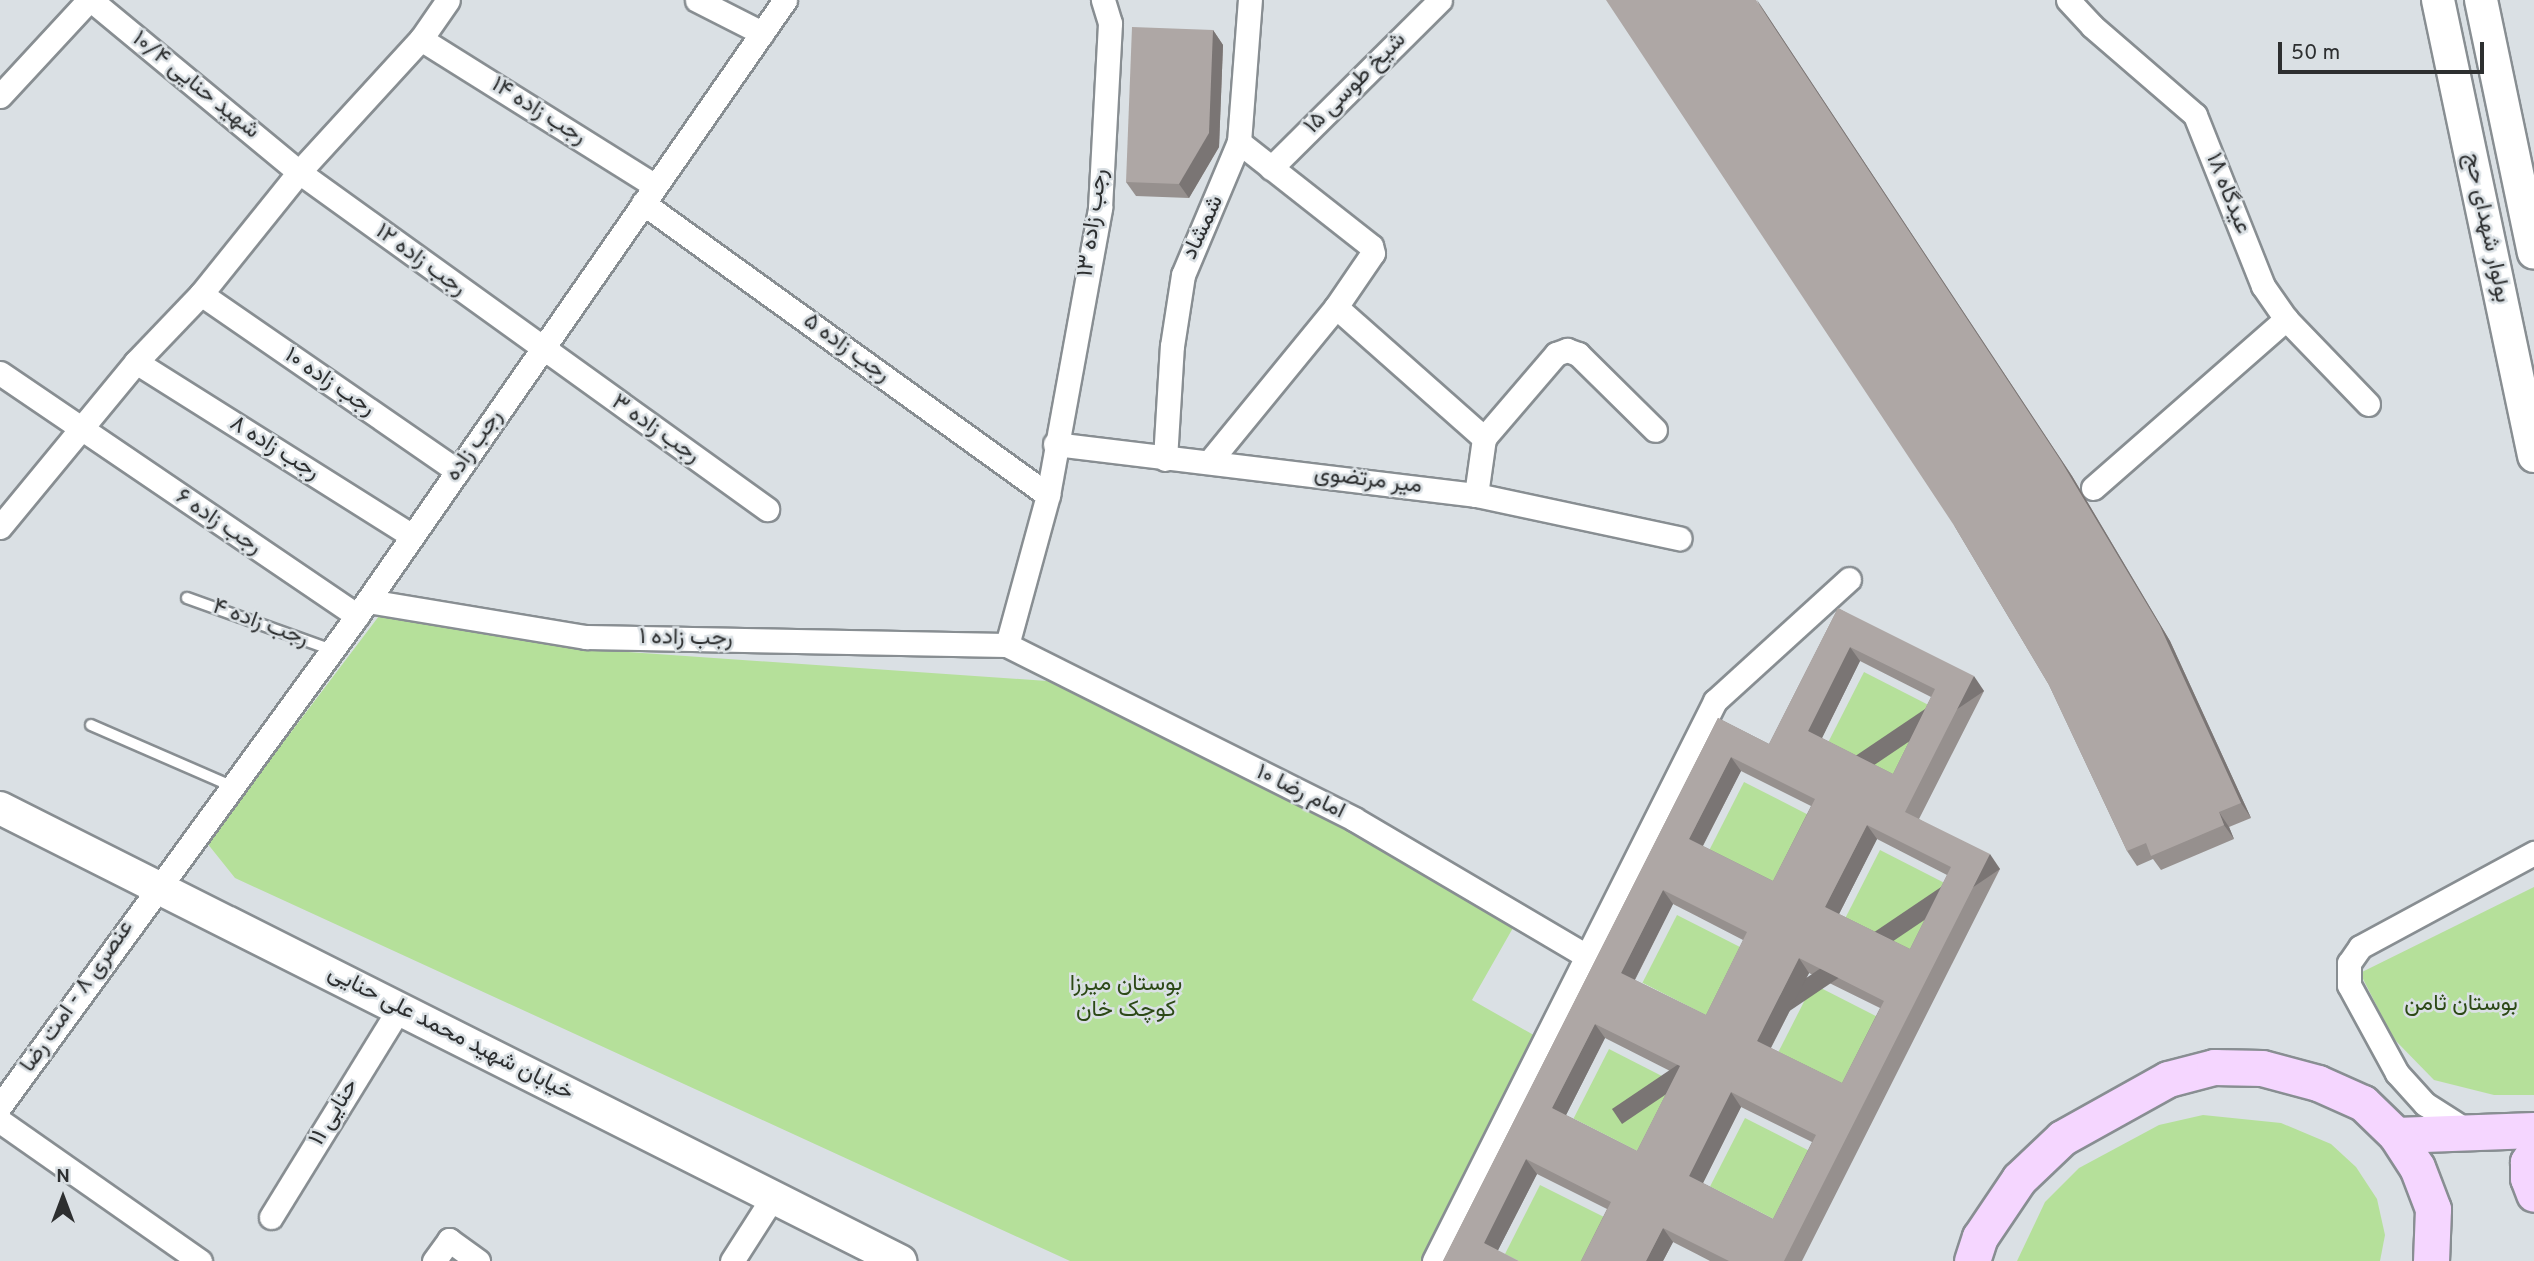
<!DOCTYPE html>
<html>
<head>
<meta charset="utf-8">
<style>
	body { margin:0 }
	#map { position:relative; width:2534px; height:1261px; overflow:hidden; background:#dae0e4; font-family:Overpass,Vazirmatn,sans-serif }
	div>[style] { position:absolute }
	.green>* { inset:0; background:#b5e09a; transform-origin:0 0 }
	.roads { filter:drop-shadow(2px 0 #888e92) drop-shadow(-2px 0 #888e92) drop-shadow(0 2px #888e92) drop-shadow(0 -2px #888e92) }
	.lane>* { height:10px; margin:-5px; padding:0 5px; transform-origin:5px; border-radius:5px; background:#fff }
	.street>* { height:23px; margin:-11.5px; padding:0 11.5px; transform-origin:11.5px; border-radius:11.5px; background:#fff }
	.secondary>* { height:32px; margin:-16px; padding:0 16px; transform-origin:16px; border-radius:16px; background:#fff }
	.primary>* { height:35px; margin:-17.5px; padding:0 17.5px; transform-origin:17.5px; border-radius:17.5px; background:#f5d6ff }
	.wall>* { inset:0; background:#96908e }
	.shaded-wall>* { inset:0; background:#7a7574; transform-origin:0 0 }
	.building>* { inset:0; background:#aea7a5 }
	span { translate:-50% -50%; white-space:nowrap; text-align:center; line-height:1.15; -webkit-text-stroke:5px #dae0e4; paint-order:stroke }
	.street-label { font-size:23px; color:#2d2f30 }
	.park-label { font-size:23px; color:#2c4916 }
	.north { position:absolute; left:28px; top:1163px; width:70px; height:70px; -webkit-text-stroke:5px #dae0e4; paint-order:stroke; rotate:0deg; font-size:19px; font-weight:700; line-height:28px; text-align:center; color:#2d2f30 }
	.north::after { content:''; display:block; margin:auto; width:24px; height:32px; background:#2d2f30; clip-path:polygon(50% 0,100% 100%,50% 72%,0 100%) }
	.scale { position:absolute; left:2278px; top:42px; width:206px; height:32px; box-sizing:border-box; border:4px solid #2d2f30; border-top:0; padding-left:9px; font-size:21px; line-height:24px; white-space:nowrap; color:#2d2f30; -webkit-text-stroke:5px #dae0e4; paint-order:stroke }
</style>
</head>
<body>
<div id="map">
	<div class="green">
		<i style="clip-path:polygon(379px 616px,585px 649px,1047px 681px,1277px 778px,1526px 905px,1472px 1000px,1560px 1050px,1453px 1261px,1070px 1261px,235px 878px,207px 843px)"></i>
		<i style="left:1864px;top:672px;width:78px;height:78px;rotate:27deg"></i>
		<i style="left:1744px;top:782px;width:78px;height:76px;rotate:27deg"></i>
		<i style="left:1880px;top:850px;width:78px;height:76px;rotate:27deg"></i>
		<i style="clip-path:polygon(2534px 887px,2534px 1095px,2494px 1095px,2434px 1080px,2393px 1038px,2360px 973px)"></i>
		<i style="left:1677px;top:915px;width:79px;height:76px;rotate:27deg"></i>
		<i style="left:1813px;top:984px;width:78px;height:76px;rotate:27deg"></i>
		<i style="left:1609px;top:1049px;width:78px;height:78px;rotate:27deg"></i>
		<i style="clip-path:polygon(2203px 1115px,2281px 1123px,2331px 1144px,2356px 1167px,2377px 1199px,2385px 1235px,2380px 1261px,2017px 1261px,2045px 1202px,2079px 1168px,2159px 1125px)"></i>
		<i style="left:1745px;top:1118px;width:78px;height:77px;rotate:27deg"></i>
		<i style="clip-path:polygon(1540px 1185px,1610px 1220px,1589px 1261px,1519px 1261px,1505px 1254px)"></i>
	</div>
	<div class="roads">
		<div class="lane">
			<i style="left:187px;top:598px;width:154px;rotate:19.7deg"></i>
			<i style="left:91px;top:725px;width:153px;rotate:23.5deg"></i>
		</div>
		<div class="street">
			<i style="left:91px;top:0;width:270px;rotate:39.6deg"></i>
			<i style="left:299px;top:172px;width:577px;rotate:35.76deg"></i>
			<i style="left:697px;top:0;width:73px;rotate:26.9deg"></i>
			<i style="left:2068px;top:0;width:35px;rotate:47deg"></i>
			<i style="left:2092px;top:26px;width:136px;rotate:40.8deg"></i>
			<i style="left:2195px;top:115px;width:184px;rotate:68.3deg"></i>
			<i style="left:2263px;top:286px;width:40px;rotate:55.1deg"></i>
			<i style="left:2286px;top:319px;width:118px;rotate:46deg"></i>
			<i style="left:421px;top:39px;width:276px;rotate:32.1deg"></i>
			<i style="left:0;top:96px;width:131px;rotate:-47.2deg"></i>
			<i style="left:1271px;top:168px;width:238px;rotate:-44.8deg"></i>
			<i style="left:643px;top:203px;width:499px;rotate:35.8deg"></i>
			<i style="left:201px;top:294px;width:312px;rotate:34.6deg"></i>
			<i style="left:1336px;top:307px;width:198px;rotate:41.5deg"></i>
			<i style="left:136px;top:362px;width:326px;rotate:32.2deg"></i>
			<i style="left:0;top:373px;width:432px;rotate:34.2deg"></i>
			<i style="left:1055px;top:444px;width:424px;rotate:6.9deg"></i>
			<i style="left:1476px;top:495px;width:208px;rotate:12deg"></i>
			<i style="left:1165px;top:459px;width:113px;rotate:-86.5deg"></i>
			<i style="left:1172px;top:346px;width:72px;rotate:-81.2deg"></i>
			<i style="left:1183px;top:275px;width:144px;rotate:-67.2deg"></i>
			<i style="left:1239px;top:142px;width:142px;rotate:-85.6deg"></i>
			<i style="left:1210px;top:461px;width:199px;rotate:-50.7deg"></i>
			<i style="left:1336px;top:307px;width:65px;rotate:-55.6deg"></i>
			<i style="left:1373px;top:253px;width:7px;rotate:-106deg"></i>
			<i style="left:1371px;top:246px;width:168px;rotate:-141.8deg"></i>
			<i style="left:2093px;top:488px;width:257px;rotate:-41.2deg"></i>
			<i style="left:1476px;top:495px;width:58px;rotate:-82deg"></i>
			<i style="left:1484px;top:438px;width:111px;rotate:-49.4deg"></i>
			<i style="left:1556px;top:354px;width:12px;rotate:-20deg"></i>
			<i style="left:1567px;top:350px;width:12px;rotate:20deg"></i>
			<i style="left:1578px;top:354px;width:108px;rotate:44.6deg"></i>
			<i style="left:0;top:527px;width:214px;rotate:-50.5deg"></i>
			<i style="left:136px;top:362px;width:94px;rotate:-46.3deg"></i>
			<i style="left:201px;top:294px;width:156px;rotate:-51.2deg"></i>
			<i style="left:299px;top:172px;width:180px;rotate:-47.5deg"></i>
			<i style="left:421px;top:39px;width:47px;rotate:-55.3deg"></i>
			<i style="left:368px;top:601px;width:221px;rotate:9.4deg"></i>
			<i style="left:586px;top:637px;width:421px;rotate:1.1deg"></i>
			<i style="left:1007px;top:645px;width:388px;rotate:26.6deg"></i>
			<i style="left:1354px;top:819px;width:268px;rotate:30.5deg"></i>
			<i style="left:1007px;top:645px;width:156px;rotate:-74.7deg"></i>
			<i style="left:1048px;top:495px;width:292px;rotate:-79.7deg"></i>
			<i style="left:1100px;top:208px;width:185px;rotate:-86.9deg"></i>
			<i style="left:1110px;top:23px;width:24px;rotate:-107deg"></i>
			<i style="left:0;top:1106px;width:606px;rotate:-53.92deg"></i>
			<i style="left:357px;top:616px;width:750px;rotate:-55.21deg"></i>
			<i style="left:0;top:1121px;width:244px;rotate:35deg"></i>
			<i style="left:2469px;top:1132px;width:52px;rotate:-147.5deg"></i>
			<i style="left:2425px;top:1104px;width:42px;rotate:-132.1deg"></i>
			<i style="left:2397px;top:1073px;width:100px;rotate:-118.6deg"></i>
			<i style="left:2349px;top:985px;width:22px;rotate:-90deg"></i>
			<i style="left:2349px;top:963px;width:19px;rotate:-55deg"></i>
			<i style="left:2360px;top:947px;width:198px;rotate:-28.4deg"></i>
			<i style="left:271px;top:1217px;width:244px;rotate:-58.4deg"></i>
			<i style="left:434px;top:1261px;width:26px;rotate:-54deg"></i>
			<i style="left:449px;top:1240px;width:36px;rotate:36deg"></i>
			<i style="left:732px;top:1261px;width:76px;rotate:-57.4deg"></i>
			<i style="left:1434px;top:1261px;width:627px;rotate:-63.35deg"></i>
			<i style="left:1715px;top:701px;width:181px;rotate:-42.3deg"></i>
		</div>
		<div class="secondary">
			<i style="left:2438px;top:0;width:466px;rotate:78.1deg"></i>
			<i style="left:2481px;top:0;width:258px;rotate:78.2deg"></i>
			<i style="left:0;top:808px;width:1008px;rotate:26.72deg"></i>
		</div>
		<div class="primary">
			<i style="left:2396px;top:1135px;width:138px;rotate:-2.1deg"></i>
			<i style="left:2534px;top:1153px;width:11px;rotate:124deg"></i>
			<i style="left:2528px;top:1162px;width:16px;rotate:90deg"></i>
			<i style="left:2528px;top:1178px;width:17px;rotate:69deg"></i>
			<i style="left:1972px;top:1261px;width:25px;rotate:-72deg"></i>
			<i style="left:1980px;top:1237px;width:70px;rotate:-56.1deg"></i>
			<i style="left:2019px;top:1179px;width:59px;rotate:-43.6deg"></i>
			<i style="left:2062px;top:1138px;width:121px;rotate:-29.1deg"></i>
			<i style="left:2168px;top:1079px;width:48px;rotate:-14.6deg"></i>
			<i style="left:2214px;top:1067px;width:48px;rotate:1.2deg"></i>
			<i style="left:2262px;top:1068px;width:58px;rotate:15deg"></i>
			<i style="left:2318px;top:1083px;width:49px;rotate:24deg"></i>
			<i style="left:2363px;top:1103px;width:46px;rotate:44.1deg"></i>
			<i style="left:2396px;top:1135px;width:38px;rotate:57deg"></i>
			<i style="left:2417px;top:1167px;width:45px;rotate:69.1deg"></i>
			<i style="left:2433px;top:1209px;width:52px;rotate:92.2deg"></i>
		</div>
	</div>
	<div class="wall">
		<i style="clip-path:polygon(1757px 0,2072px 476px,2170px 641px,2251px 818px,2229px 827px,2234px 839px,2161px 870px,2153px 859px,2137px 866px,2127px 851px,2049px 685px,1955px 527px)"></i>
		<i style="clip-path:polygon(1213px 30px,1223px 45px,1219px 147px,1189px 198px,1136px 196px,1126px 182px)"></i>
		<i style="clip-path:polygon(evenodd,1838px 608px,1984px 691px,1919px 819px,2000px 869px,1802px 1261px,1710px 1261px,1673px 1242px,1663px 1261px,1581px 1261px,1607px 1209px,1537px 1174px,1498px 1250px,1443px 1261px,1718px 718px,1769px 744px,1838px 608px,1860px 661px,1931px 697px,1893px 774px,1822px 738px,1860px 661px,1838px 608px,1741px 771px,1811px 806px,1773px 881px,1703px 846px,1741px 771px,1838px 608px,1877px 839px,1947px 875px,1910px 949px,1839px 914px,1877px 839px,1838px 608px,1673px 904px,1743px 940px,1706px 1015px,1635px 980px,1673px 904px,1838px 608px,1809px 973px,1880px 1008px,1842px 1083px,1771px 1048px,1809px 973px,1838px 608px,1605px 1038px,1676px 1074px,1637px 1151px,1566px 1115px,1605px 1038px,1838px 608px,1741px 1107px,1812px 1142px,1773px 1219px,1703px 1183px,1741px 1107px)"></i>
	</div>
	<div class="shaded-wall">
		<i style="clip-path:polygon(1757px 0,2072px 476px,2170px 641px,2251px 818px,2241px 803px)"></i>
		<i style="clip-path:polygon(1213px 30px,1223px 45px,1219px 147px,1189px 198px,1179px 184px)"></i>
		<i style="clip-path:polygon(1850px 647px,1860px 661px,1818px 746px,1808px 731px)"></i>
		<i style="left:1974px;top:676px;width:18px;height:153px;rotate:56deg"></i>
		<i style="clip-path:polygon(1731px 757px,1741px 771px,1699px 853px,1689px 839px)"></i>
		<i style="clip-path:polygon(2219px 812px,2229px 827px,2234px 839px,2224px 825px)"></i>
		<i style="clip-path:polygon(1867px 825px,1877px 839px,1835px 922px,1825px 907px)"></i>
		<i style="left:1990px;top:854px;width:18px;height:456px;rotate:56deg"></i>
		<i style="clip-path:polygon(1663px 890px,1673px 904px,1631px 987px,1621px 973px)"></i>
		<i style="clip-path:polygon(1799px 958px,1809px 973px,1767px 1055px,1757px 1041px)"></i>
		<i style="clip-path:polygon(1595px 1024px,1605px 1038px,1562px 1123px,1552px 1108px)"></i>
		<i style="clip-path:polygon(1731px 1092px,1741px 1107px,1699px 1191px,1689px 1176px)"></i>
		<i style="clip-path:polygon(1526px 1159px,1537px 1174px,1494px 1258px,1484px 1243px)"></i>
		<i style="clip-path:polygon(1663px 1228px,1673px 1242px,1663px 1261px,1646px 1261px)"></i>
	</div>
	<div class="building">
		<i style="clip-path:polygon(1606px 0,1756px 0,2061px 461px,2160px 626px,2241px 803px,2219px 812px,2224px 825px,2151px 856px,2146px 843px,2127px 851px,2049px 685px,1955px 527px)"></i>
		<i style="clip-path:polygon(1132px 27px,1213px 30px,1209px 133px,1179px 184px,1126px 182px)"></i>
		<i style="clip-path:polygon(evenodd,1838px 608px,1974px 676px,1905px 812px,1990px 854px,1784px 1261px,1729px 1261px,1663px 1228px,1646px 1261px,1581px 1261px,1611px 1202px,1526px 1159px,1484px 1243px,1519px 1261px,1443px 1261px,1718px 718px,1769px 744px,1838px 608px,1850px 647px,1935px 689px,1893px 774px,1808px 731px,1850px 647px,1838px 608px,1731px 757px,1815px 799px,1773px 881px,1689px 839px,1731px 757px,1838px 608px,1867px 825px,1951px 867px,1910px 949px,1825px 907px,1867px 825px,1838px 608px,1663px 890px,1747px 932px,1706px 1015px,1621px 973px,1663px 890px,1838px 608px,1799px 958px,1884px 1001px,1842px 1083px,1757px 1041px,1799px 958px,1838px 608px,1595px 1024px,1680px 1066px,1637px 1151px,1552px 1108px,1595px 1024px,1838px 608px,1731px 1092px,1816px 1135px,1773px 1219px,1689px 1176px,1731px 1092px)"></i>
	</div>
	<div class="street-label">
		<span style="left:1356px;top:84px;rotate:-45deg">۱۵ شیخ طوسی</span>
		<span style="left:195px;top:86px;rotate:39deg">شهید حنایی ۱۰/۴</span>
		<span style="left:538px;top:112px;rotate:32deg">رجب زاده ۱۴</span>
		<span style="left:2227px;top:194px;rotate:68deg">عیدگاه ۱۸</span>
		<span style="left:1094px;top:223px;rotate:-82deg">رجب زاده ۱۳</span>
		<span style="left:1204px;top:228px;rotate:-65deg">شمشاد</span>
		<span style="left:2486px;top:228px;rotate:78deg">بولوار شهدای حج</span>
		<span style="left:420px;top:261px;rotate:36deg">رجب زاده ۱۲</span>
		<span style="left:846px;top:349px;rotate:36deg">رجب زاده ۵</span>
		<span style="left:329px;top:383px;rotate:34deg">رجب زاده ۱۰</span>
		<span style="left:655px;top:430px;rotate:35deg">رجب زاده ۳</span>
		<span style="left:475px;top:446px;rotate:-55deg">رجب زاده</span>
		<span style="left:274px;top:449px;rotate:32deg">رجب زاده ۸</span>
		<span style="left:1368px;top:481px;rotate:7deg">میر مرتضوی</span>
		<span style="left:218px;top:523px;rotate:34deg">رجب زاده ۶</span>
		<span style="left:260px;top:624px;rotate:20deg">رجب زاده ۴</span>
		<span style="left:686px;top:639px;rotate:1deg">رجب زاده ۱</span>
		<span style="left:1300px;top:793px;rotate:26deg">امام رضا ۱۰</span>
		<span style="left:78px;top:997px;rotate:-55deg">عنصری ۸ - امت رضا</span>
		<span style="left:450px;top:1034px;rotate:27deg">خیابان شهید محمد علی حنایی</span>
		<span style="left:335px;top:1113px;rotate:-59deg">حنایی ۱۱</span>
	</div>
	<div class="park-label">
		<span style="left:1126px;top:998px">بوستان میرزا<br>کوچک خان</span>
		<span style="left:2461px;top:1005px">بوستان ثامن</span>
	</div>
	<div class="north">N</div>
	<div class="scale">50 m</div>
</div>
</body>
</html>
